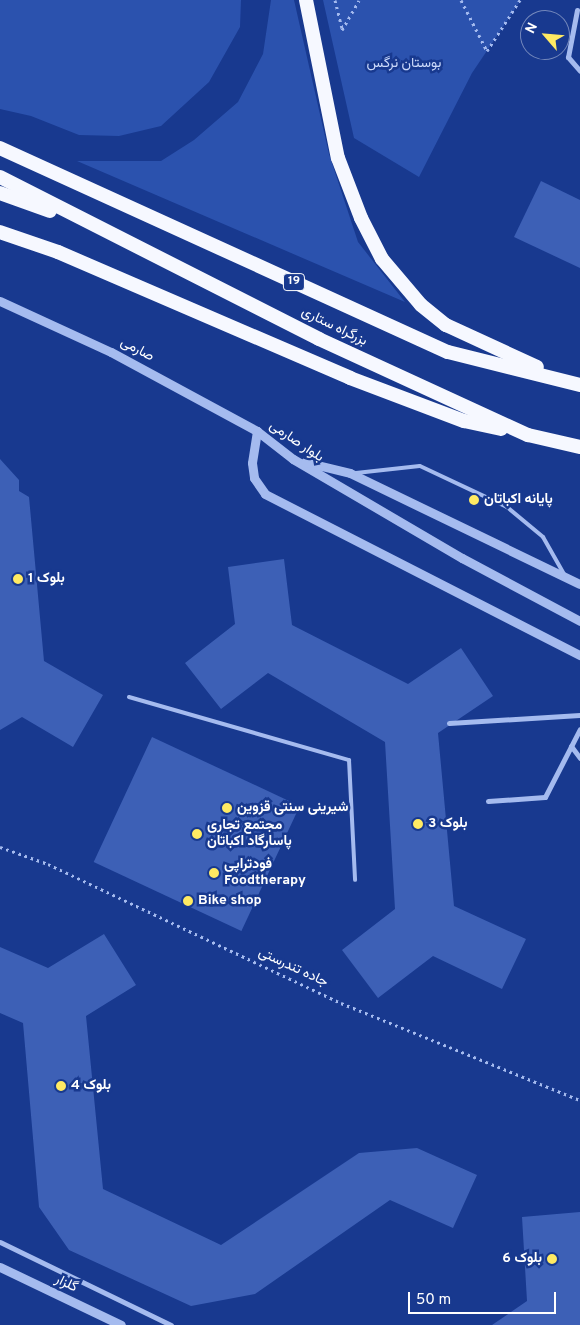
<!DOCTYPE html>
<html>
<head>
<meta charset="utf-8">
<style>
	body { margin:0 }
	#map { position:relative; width:580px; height:1325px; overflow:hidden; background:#18398f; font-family:Overpass,Vazirmatn,sans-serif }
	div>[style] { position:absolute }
	.green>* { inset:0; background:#2b52ae }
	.building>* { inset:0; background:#3d60b6; transform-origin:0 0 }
	.path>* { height:3px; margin-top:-1.5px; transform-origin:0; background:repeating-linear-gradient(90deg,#a5bbef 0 2.5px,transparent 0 6.5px) }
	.service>* { height:4px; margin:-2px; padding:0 2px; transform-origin:2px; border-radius:2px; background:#a5bbef }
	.minor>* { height:5px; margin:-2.5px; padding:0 2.5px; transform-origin:2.5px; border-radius:2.5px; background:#a5bbef }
	.tertiary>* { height:9px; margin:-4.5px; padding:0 4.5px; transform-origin:4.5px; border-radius:4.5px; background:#a5bbef }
	.trunk>* { height:14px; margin:-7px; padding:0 7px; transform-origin:7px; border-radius:7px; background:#f6f8ff }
	.dots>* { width:14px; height:14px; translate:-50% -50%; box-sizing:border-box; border:2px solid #18398f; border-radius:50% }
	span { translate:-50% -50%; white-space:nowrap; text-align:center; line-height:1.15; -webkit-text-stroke:5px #18398f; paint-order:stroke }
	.shield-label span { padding:1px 4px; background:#18398f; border:1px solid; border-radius:4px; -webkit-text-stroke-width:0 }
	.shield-label { font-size:12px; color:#fff; font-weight:700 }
	.park-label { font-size:14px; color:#ccdafb }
	.street-label { font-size:14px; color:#fff }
	.poi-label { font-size:14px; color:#fff; font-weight:700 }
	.left { translate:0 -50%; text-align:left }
	.right { translate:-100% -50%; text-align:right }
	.north { position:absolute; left:520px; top:10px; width:50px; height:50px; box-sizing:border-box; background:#18398f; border:1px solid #7488bc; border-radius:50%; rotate:297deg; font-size:14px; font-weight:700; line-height:20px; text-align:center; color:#fff }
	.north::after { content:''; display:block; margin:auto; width:18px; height:22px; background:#ffea63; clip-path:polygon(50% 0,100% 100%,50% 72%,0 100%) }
	.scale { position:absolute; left:408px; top:1292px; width:148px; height:22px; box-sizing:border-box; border:2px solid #fff; border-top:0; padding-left:6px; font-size:15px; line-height:18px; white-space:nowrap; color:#fff; -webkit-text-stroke:4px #18398f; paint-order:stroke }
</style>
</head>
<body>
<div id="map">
	<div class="green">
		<i style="clip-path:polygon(0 0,241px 0,240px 27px,209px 82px,161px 126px,119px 136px,79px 135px,31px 116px,0 109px)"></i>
		<i style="clip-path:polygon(271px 0,294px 0,329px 154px,358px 242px,405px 302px,77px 161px,161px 161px,194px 140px,238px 102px,263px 54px)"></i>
		<i style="clip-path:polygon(323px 0,521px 0,472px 73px,419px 177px,354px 138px)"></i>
	</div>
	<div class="building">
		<i style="clip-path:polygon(541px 181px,580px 200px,580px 268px,514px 237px)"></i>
		<i style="clip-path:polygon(0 459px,19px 480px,19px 491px,29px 497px,44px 661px,103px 695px,73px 747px,22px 717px,0 730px)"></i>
		<i style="clip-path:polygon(284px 559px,292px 625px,408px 684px,461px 648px,493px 696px,438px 733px,454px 906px,526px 939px,502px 989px,433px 956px,378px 998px,342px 950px,395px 909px,385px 742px,268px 673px,221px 709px,185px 663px,235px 624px,228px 567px)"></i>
		<i style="left:152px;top:737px;width:163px;height:138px;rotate:25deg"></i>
		<i style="clip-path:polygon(104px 934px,136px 985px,86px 1016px,103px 1189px,221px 1245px,359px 1153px,417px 1148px,477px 1175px,453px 1228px,390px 1200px,255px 1294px,191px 1306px,69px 1250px,39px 1207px,23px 1023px,0 1013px,0 947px,48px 968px)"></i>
		<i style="clip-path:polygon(580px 1212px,580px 1325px,492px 1325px,527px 1301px,522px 1217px)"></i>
	</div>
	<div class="path">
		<i style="left:335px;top:0;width:30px;rotate:76deg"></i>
		<i style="left:461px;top:0;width:57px;rotate:63deg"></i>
		<i style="left:487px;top:51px;width:61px;rotate:-57.1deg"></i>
		<i style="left:342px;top:30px;width:34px;rotate:-60deg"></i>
		<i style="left:0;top:847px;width:51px;rotate:19.5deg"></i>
		<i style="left:48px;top:864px;width:324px;rotate:25.4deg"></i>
		<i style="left:341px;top:1003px;width:258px;rotate:22.1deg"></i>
	</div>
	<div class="service">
		<i style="left:356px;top:473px;width:64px;rotate:-6.2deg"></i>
		<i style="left:420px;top:466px;width:96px;rotate:25.2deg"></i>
		<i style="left:507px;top:507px;width:47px;rotate:39.8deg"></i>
		<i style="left:543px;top:537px;width:43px;rotate:60.4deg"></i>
		<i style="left:129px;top:697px;width:229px;rotate:16deg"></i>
		<i style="left:349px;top:760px;width:120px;rotate:87.1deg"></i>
	</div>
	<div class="minor">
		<i style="left:577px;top:10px;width:48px;rotate:100.8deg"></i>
		<i style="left:568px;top:57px;width:18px;rotate:49deg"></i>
		<i style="left:449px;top:723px;width:131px;rotate:-3.5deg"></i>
		<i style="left:571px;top:746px;width:15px;rotate:53deg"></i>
		<i style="left:488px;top:801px;width:57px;rotate:-4deg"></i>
		<i style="left:545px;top:797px;width:76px;rotate:-62.8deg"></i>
		<i style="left:0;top:1242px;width:190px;rotate:25.9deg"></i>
	</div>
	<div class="tertiary">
		<i style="left:0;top:301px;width:122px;rotate:24.7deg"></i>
		<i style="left:111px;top:352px;width:166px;rotate:28.4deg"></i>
		<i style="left:257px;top:431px;width:46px;rotate:37.9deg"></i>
		<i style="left:293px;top:459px;width:196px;rotate:30.4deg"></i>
		<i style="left:462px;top:558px;width:134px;rotate:28.1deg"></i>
		<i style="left:257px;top:431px;width:32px;rotate:99deg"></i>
		<i style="left:252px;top:463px;width:15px;rotate:82deg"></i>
		<i style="left:254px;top:478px;width:19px;rotate:55deg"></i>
		<i style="left:265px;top:494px;width:354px;rotate:27.1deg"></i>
		<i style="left:305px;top:462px;width:46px;rotate:13.7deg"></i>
		<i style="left:350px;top:473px;width:255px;rotate:25.8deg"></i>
		<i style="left:0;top:1267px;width:134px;rotate:25.6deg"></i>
	</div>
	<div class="trunk">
		<i style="left:306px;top:0;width:161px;rotate:78.6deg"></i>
		<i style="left:338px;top:158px;width:64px;rotate:69deg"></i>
		<i style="left:361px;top:218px;width:46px;rotate:62.9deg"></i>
		<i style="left:382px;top:259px;width:60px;rotate:49.7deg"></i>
		<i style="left:421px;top:305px;width:32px;rotate:39deg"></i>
		<i style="left:446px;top:325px;width:100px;rotate:24.8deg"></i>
		<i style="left:0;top:148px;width:492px;rotate:24.5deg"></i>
		<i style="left:448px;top:352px;width:136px;rotate:14deg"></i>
		<i style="left:0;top:177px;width:358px;rotate:26.9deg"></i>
		<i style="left:319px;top:339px;width:230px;rotate:24.7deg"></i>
		<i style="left:528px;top:435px;width:53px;rotate:13deg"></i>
		<i style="left:0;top:193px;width:53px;rotate:19.8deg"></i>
		<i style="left:0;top:232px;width:61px;rotate:19deg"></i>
		<i style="left:58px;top:252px;width:318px;rotate:23.3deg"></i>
		<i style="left:350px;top:378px;width:122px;rotate:20.7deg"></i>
		<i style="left:464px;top:421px;width:38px;rotate:12deg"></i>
	</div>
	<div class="dots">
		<i style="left:474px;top:500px;background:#ffea63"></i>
		<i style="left:18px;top:579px;background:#ffea63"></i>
		<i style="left:227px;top:808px;background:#ffea63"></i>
		<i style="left:418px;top:824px;background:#ffea63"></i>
		<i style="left:197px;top:834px;background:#ffea63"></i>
		<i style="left:214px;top:873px;background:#ffea63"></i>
		<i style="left:188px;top:901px;background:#ffea63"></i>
		<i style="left:61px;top:1086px;background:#ffea63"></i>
		<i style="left:552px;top:1259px;background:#ffea63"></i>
	</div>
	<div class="shield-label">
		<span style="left:294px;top:282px">19</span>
	</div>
	<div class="park-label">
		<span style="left:404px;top:64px">بوستان نرگس</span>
	</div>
	<div class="street-label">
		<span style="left:334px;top:327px;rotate:26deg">بزرگراه ستاری</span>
		<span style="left:137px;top:350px;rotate:28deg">صارمی</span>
		<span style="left:296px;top:442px;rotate:34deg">بلوار صارمی</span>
		<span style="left:293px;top:968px;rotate:25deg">جاده تندرستی</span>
		<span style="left:66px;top:1284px;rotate:26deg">گلزار</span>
	</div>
	<div class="poi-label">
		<span class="left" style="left:484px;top:500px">پایانه اکباتان</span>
		<span class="left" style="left:28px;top:579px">بلوک 1</span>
		<span class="left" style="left:237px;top:808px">شیرینی سنتی قزوین</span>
		<span class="left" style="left:428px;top:824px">بلوک 3</span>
		<span class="left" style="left:207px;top:834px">مجتمع تجاری<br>پاسارگاد اکباتان</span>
		<span class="left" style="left:224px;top:873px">فودتراپی<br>Foodtherapy</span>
		<span class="left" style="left:198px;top:901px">Bike shop</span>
		<span class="left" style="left:71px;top:1086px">بلوک 4</span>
		<span class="right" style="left:542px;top:1259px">بلوک 6</span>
	</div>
	<div class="north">N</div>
	<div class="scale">50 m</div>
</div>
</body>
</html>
